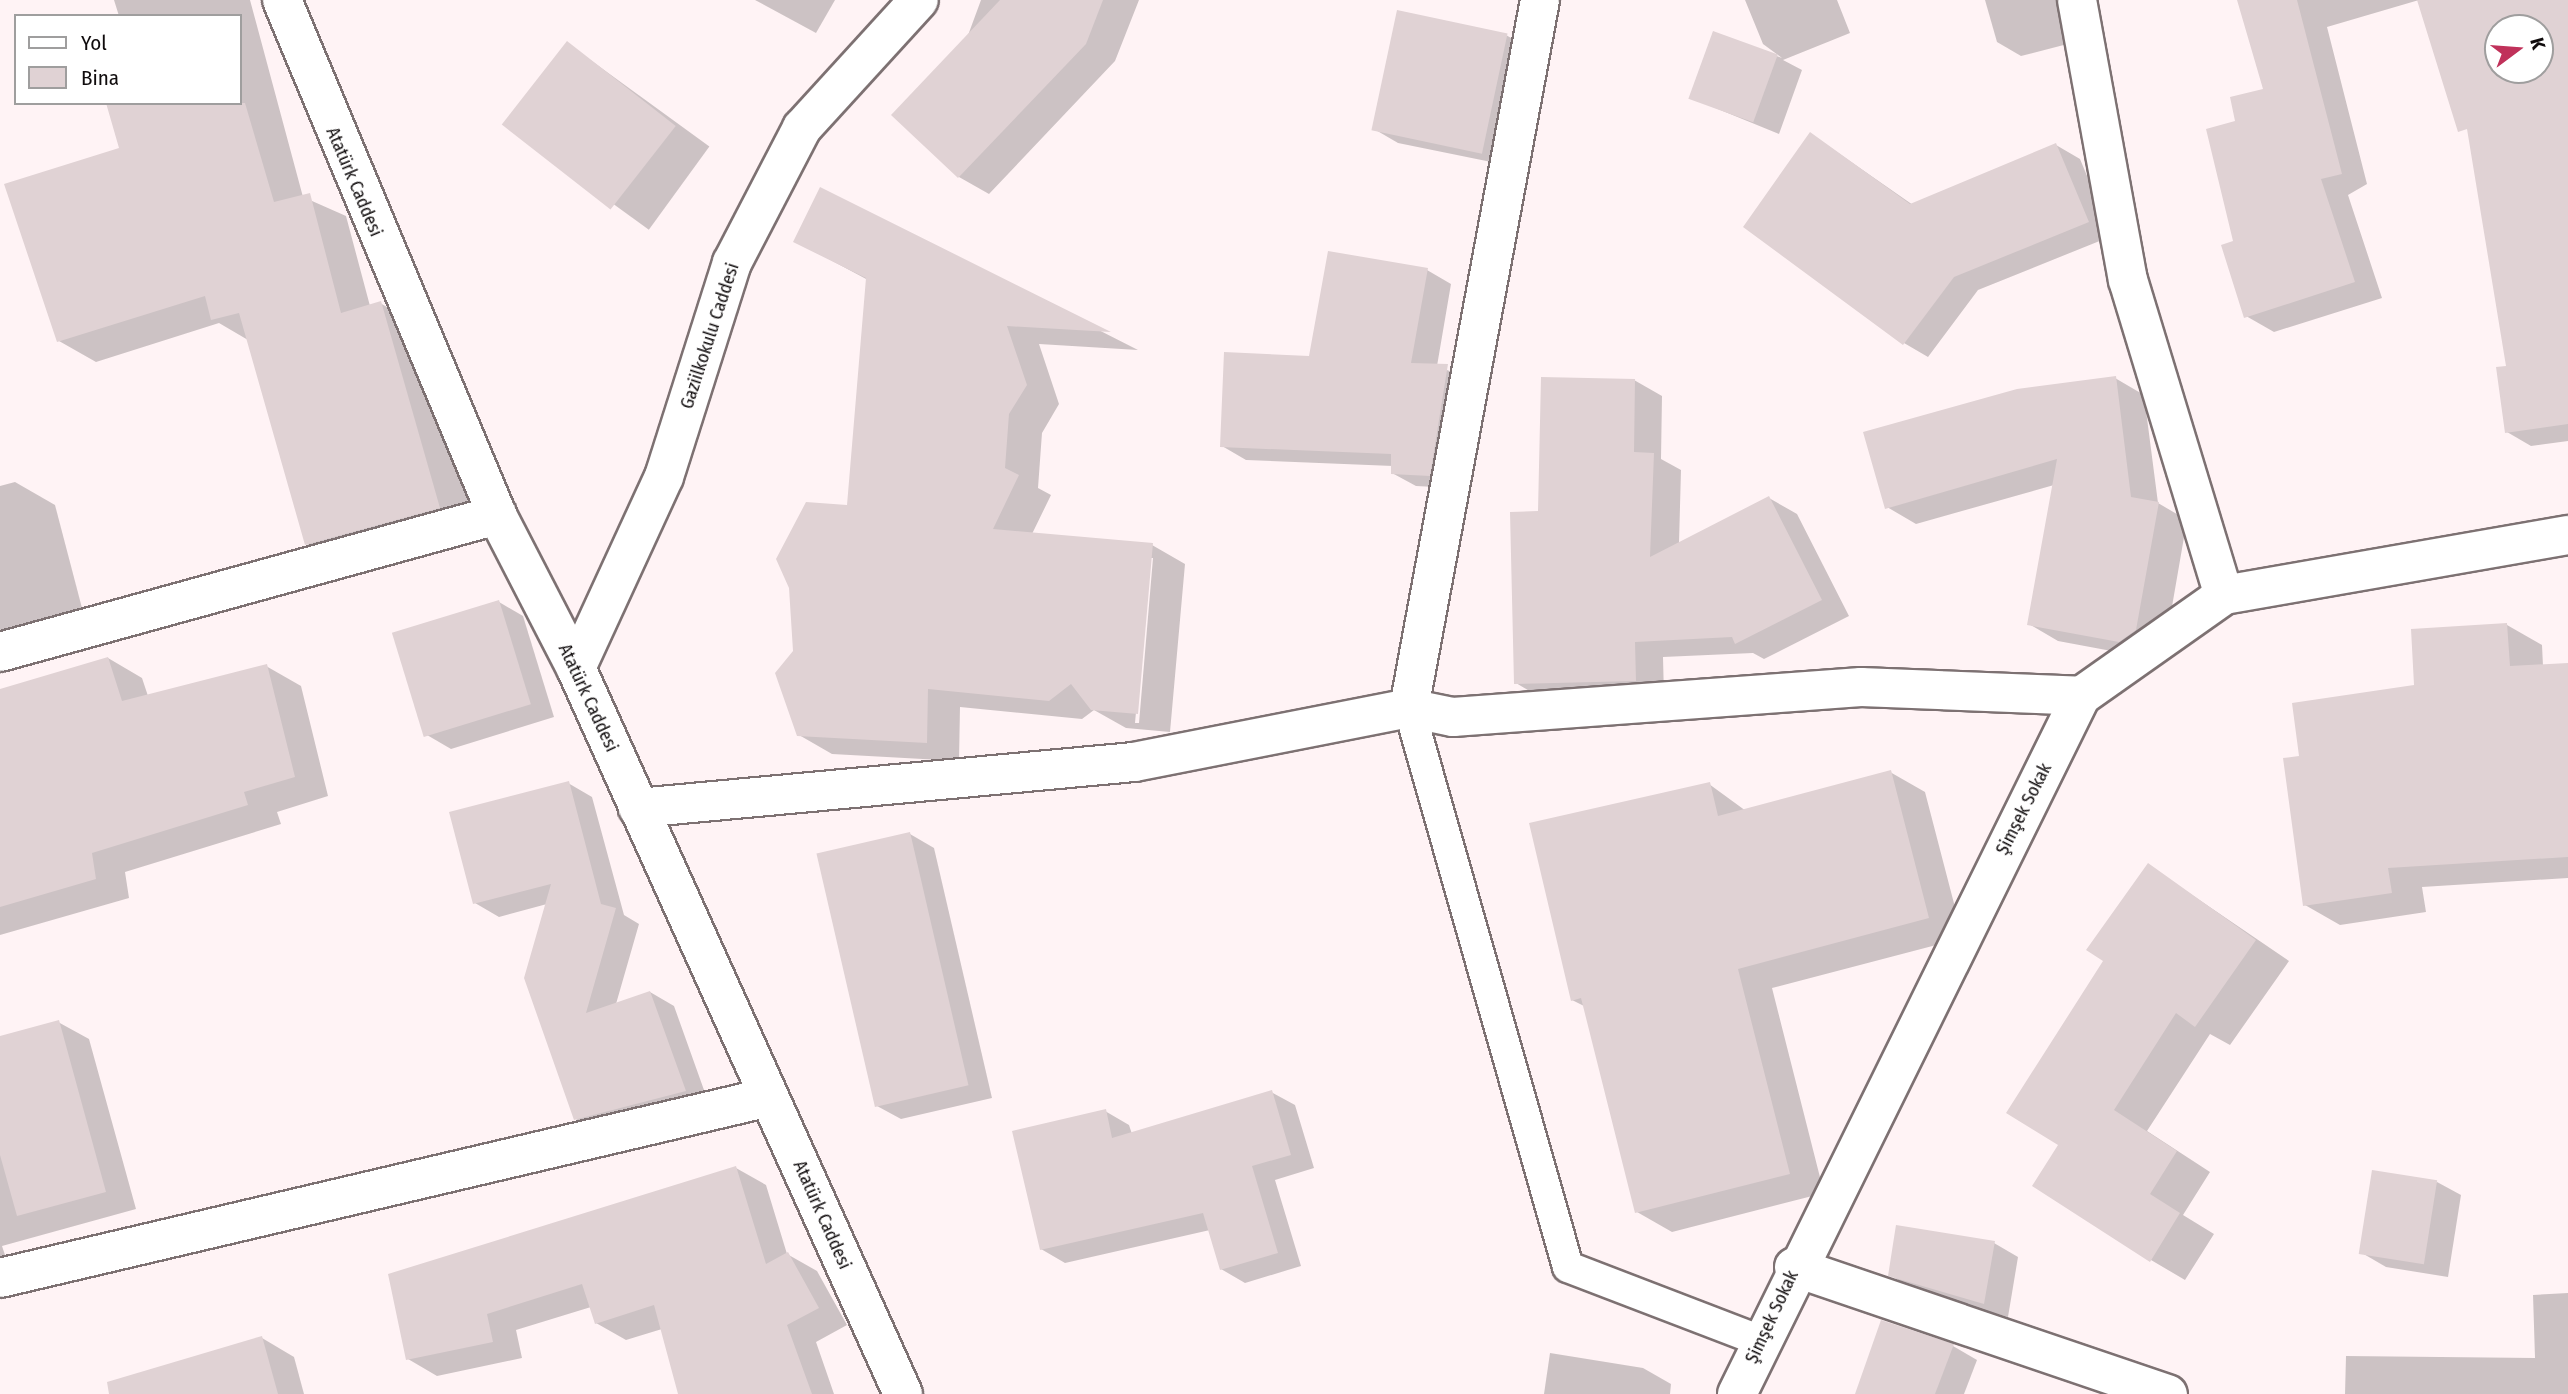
<!DOCTYPE html>
<html>
<head>
<meta charset="utf-8">
<style>
	body { margin:0 }
	#map { position:relative; width:2568px; height:1394px; overflow:hidden; background:#fff3f5; font-family:"Fira Sans Condensed",sans-serif }
	div>[style] { position:absolute }
	.shadow>* { inset:0; background:#0003; transform-origin:0 0 }
	.building>* { inset:0; background:#e0d2d4; transform-origin:0 0 }
	.roads { filter:drop-shadow(2px 0 #7d7172) drop-shadow(-2px 0 #7d7172) drop-shadow(0 2px #7d7172) drop-shadow(0 -2px #7d7172) }
	.lane>* { height:30px; margin:-15px; padding:0 15px; transform-origin:15px; border-radius:15px; background:#fff }
	.street>* { height:38px; margin:-19px; padding:0 19px; transform-origin:19px; border-radius:19px; background:#fff }
	.secondary>* { height:38px; margin:-19px; padding:0 19px; transform-origin:19px; border-radius:19px; background:#fff }
	span { translate:-50% -50%; white-space:nowrap; text-align:center; line-height:1.15; -webkit-text-stroke:5px #fff; paint-order:stroke }
	.street-label { font-size:18px; color:#100c0d }
	.legend { position:absolute; left:14px; top:14px; width:228px; height:91px; box-sizing:border-box; background:#fff; border:2px solid #9f9e9e; margin:0; padding:9px 12px; list-style:none; font-size:21px; color:#100c0d }
	.legend li { display:flex; align-items:center; gap:14px; height:35px }
	.legend b { width:35px; border:2px solid #9f9e9e }
	.north { position:absolute; left:2484px; top:14px; width:70px; height:70px; box-sizing:border-box; background:#fff; border:2px solid #9f9e9e; border-radius:50%; rotate:74deg; font-size:19px; font-weight:700; line-height:28px; text-align:center; color:#100c0d }
	.north::after { content:''; display:block; margin:auto; width:24px; height:32px; background:#c0315a; clip-path:polygon(50% 0,100% 100%,50% 72%,0 100%) }
</style>
</head>
<body>
<div id="map">
	<div class="shadow">
		<i style="clip-path:polygon(114px 0,250px 0,303px 197px,346px 216px,370px 306px,380px 303px,417px 324px,476px 529px,344px 565px,307px 544px,248px 340px,219px 323px,96px 362px,59px 341px,121px 149px,240px 103px,240px 16px,119px 16px)"></i>
		<i style="clip-path:polygon(755px 0,835px 0,816px 33px)"></i>
		<i style="clip-path:polygon(981px 0,1139px 0,1115px 61px,989px 194px,959px 177px,894px 115px,967px 38px)"></i>
		<i style="clip-path:polygon(1745px 0,1837px 0,1850px 33px,1783px 60px,1802px 70px,1779px 134px,1691px 98px,1714px 33px,1782px 58px,1763px 44px)"></i>
		<i style="clip-path:polygon(1985px 0,2084px 0,2083px 40px,2021px 56px,1997px 42px)"></i>
		<i style="clip-path:polygon(2239px 0,2419px 0,2327px 27px,2367px 184px,2348px 195px,2382px 298px,2274px 332px,2246px 316px,2236px 242px,2237px 122px,2266px 90px)"></i>
		<i style="clip-path:polygon(1506px 35px,1530px 49px,1506px 165px,1398px 143px,1374px 129px)"></i>
		<i style="left:567px;top:43px;width:176px;height:103px;rotate:36deg"></i>
		<i style="clip-path:polygon(1811px 134px,1913px 205px,2056px 145px,2080px 159px,2112px 236px,1978px 290px,1928px 357px,1904px 343px)"></i>
		<i style="clip-path:polygon(2568px 179px,2568px 441px,2531px 446px,2507px 432px,2508px 367px)"></i>
		<i style="clip-path:polygon(evenodd,821px 189px,1138px 350px,1039px 344px,1059px 404px,1042px 433px,1038px 488px,1051px 495px,1032px 534px,1152px 545px,1185px 564px,1170px 732px,1126px 728px,1094px 710px,1082px 719px,960px 707px,959px 761px,832px 754px,799px 735px,795px 652px,848px 507px,868px 280px,795px 241px,821px 189px,1150px 558px,1153px 558px,1139px 723px,1135px 723px,1150px 558px)"></i>
		<i style="clip-path:polygon(1427px 270px,1451px 284px,1437px 366px,1472px 380px,1454px 488px,1416px 486px,1392px 473px,1393px 466px,1246px 460px,1222px 446px)"></i>
		<i style="clip-path:polygon(2115px 378px,2144px 395px,2158px 503px,2187px 520px,2165px 647px,2149px 658px,2058px 641px,2029px 624px,2054px 485px,1916px 524px,1887px 507px)"></i>
		<i style="clip-path:polygon(1634px 380px,1662px 396px,1661px 459px,1681px 470px,1679px 544px,1769px 498px,1797px 514px,1849px 616px,1764px 659px,1753px 653px,1663px 657px,1664px 696px,1543px 699px,1516px 683px,1539px 513px)"></i>
		<i style="clip-path:polygon(15px 482px,55px 505px,82px 608px,0 630px,0 486px)"></i>
		<i style="clip-path:polygon(499px 602px,523px 616px,554px 717px,451px 749px,427px 735px)"></i>
		<i style="clip-path:polygon(2507px 625px,2542px 645px,2543px 666px,2568px 665px,2568px 878px,2422px 887px,2426px 912px,2340px 925px,2305px 905px,2416px 687px)"></i>
		<i style="clip-path:polygon(108px 658px,142px 678px,148px 696px,266px 666px,301px 686px,328px 796px,277px 812px,281px 824px,125px 872px,129px 898px,0 935px,0 691px)"></i>
		<i style="clip-path:polygon(1890px 772px,1925px 792px,1963px 938px,1772px 988px,1824px 1193px,1672px 1232px,1637px 1212px,1584px 1006px,1572px 1000px,1709px 784px,1746px 811px)"></i>
		<i style="clip-path:polygon(568px 783px,592px 797px,624px 915px,639px 924px,616px 1004px,650px 992px,674px 1006px,709px 1104px,600px 1133px,576px 1119px,547px 904px,499px 917px,475px 903px)"></i>
		<i style="clip-path:polygon(910px 834px,934px 848px,992px 1098px,901px 1119px,877px 1106px)"></i>
		<i style="clip-path:polygon(2148px 865px,2289px 961px,2230px 1045px,2210px 1034px,2147px 1131px,2210px 1172px,2183px 1215px,2214px 1234px,2185px 1280px,2151px 1260px,2061px 1145px,2105px 961px)"></i>
		<i style="clip-path:polygon(58px 1022px,89px 1039px,136px 1209px,2px 1246px,7px 1261px,0 1263px,0 1038px)"></i>
		<i style="clip-path:polygon(1271px 1092px,1295px 1105px,1314px 1168px,1275px 1180px,1301px 1266px,1245px 1283px,1221px 1269px,1210px 1230px,1065px 1263px,1041px 1249px,1105px 1111px,1129px 1125px,1132px 1134px)"></i>
		<i style="clip-path:polygon(736px 1168px,766px 1185px,787px 1254px,817px 1271px,847px 1325px,816px 1342px,834px 1394px,680px 1394px,662px 1329px,626px 1340px,596px 1323px,591px 1307px,516px 1330px,522px 1358px,437px 1376px,408px 1359px)"></i>
		<i style="clip-path:polygon(2437px 1182px,2461px 1195px,2448px 1277px,2386px 1267px,2362px 1253px)"></i>
		<i style="clip-path:polygon(1994px 1243px,2018px 1257px,2008px 1317px,1914px 1289px,1890px 1275px)"></i>
		<i style="clip-path:polygon(2568px 1293px,2568px 1394px,2345px 1394px,2346px 1356px,2535px 1358px,2533px 1295px)"></i>
		<i style="clip-path:polygon(262px 1338px,294px 1357px,304px 1394px,166px 1394px)"></i>
		<i style="clip-path:polygon(1953px 1346px,1977px 1360px,1964px 1394px,1856px 1394px)"></i>
		<i style="clip-path:polygon(1550px 1353px,1643px 1368px,1671px 1384px,1670px 1394px,1544px 1394px)"></i>
	</div>
	<div class="building">
		<i style="clip-path:polygon(1000px 0,1103px 0,1086px 44px,958px 178px,891px 115px)"></i>
		<i style="clip-path:polygon(2237px 0,2297px 0,2342px 174px,2321px 179px,2355px 282px,2244px 318px,2221px 245px,2233px 241px,2206px 129px,2235px 121px,2230px 97px,2263px 89px)"></i>
		<i style="clip-path:polygon(evenodd,2417px 0,2568px 0,2568px 424px,2505px 433px,2496px 367px,2506px 366px,2467px 129px,2458px 132px,2417px 0,2498px 28px,2540px 28px,2540px 70px,2498px 70px,2498px 28px)"></i>
		<i style="left:1397px;top:10px;width:113px;height:123px;rotate:12deg"></i>
		<i style="left:1713px;top:31px;width:69px;height:72px;rotate:20deg"></i>
		<i style="left:567px;top:41px;width:138px;height:106px;rotate:38deg"></i>
		<i style="clip-path:polygon(106px 103px,245px 103px,274px 202px,310px 193px,341px 313px,381px 301px,440px 508px,305px 545px,239px 313px,211px 320px,205px 296px,57px 342px,4px 184px,119px 148px)"></i>
		<i style="clip-path:polygon(1810px 132px,1910px 204px,2056px 143px,2089px 222px,1954px 277px,1903px 345px,1743px 227px)"></i>
		<i style="clip-path:polygon(820px 187px,1111px 332px,1007px 326px,1027px 385px,1009px 414px,1005px 468px,1019px 475px,993px 529px,1153px 543px,1138px 714px,1091px 710px,1071px 684px,1049px 701px,928px 689px,927px 743px,797px 736px,775px 673px,793px 651px,789px 588px,776px 559px,806px 502px,847px 505px,866px 278px,793px 242px)"></i>
		<i style="clip-path:polygon(1328px 251px,1428px 268px,1411px 363px,1448px 364px,1430px 476px,1391px 474px,1391px 454px,1220px 447px,1224px 352px,1309px 356px)"></i>
		<i style="clip-path:polygon(2116px 376px,2131px 497px,2159px 502px,2136px 630px,2119px 642px,2027px 625px,2057px 459px,1885px 509px,1863px 432px,2017px 389px)"></i>
		<i style="clip-path:polygon(1541px 377px,1635px 379px,1634px 452px,1654px 453px,1650px 557px,1769px 496px,1822px 600px,1735px 644px,1732px 637px,1635px 642px,1636px 681px,1514px 684px,1510px 512px,1538px 511px)"></i>
		<i style="left:499px;top:600px;width:109px;height:112px;rotate:73deg"></i>
		<i style="clip-path:polygon(2507px 623px,2510px 666px,2568px 663px,2568px 857px,2388px 868px,2392px 893px,2303px 906px,2283px 758px,2299px 756px,2292px 703px,2414px 685px,2411px 629px)"></i>
		<i style="clip-path:polygon(108px 657px,122px 701px,267px 664px,295px 777px,244px 792px,248px 805px,92px 853px,96px 879px,0 907px,0 689px)"></i>
		<i style="clip-path:polygon(1891px 770px,1929px 918px,1738px 969px,1790px 1174px,1635px 1213px,1581px 998px,1571px 1001px,1529px 823px,1710px 782px,1718px 816px)"></i>
		<i style="clip-path:polygon(569px 781px,601px 904px,616px 908px,586px 1013px,650px 991px,686px 1091px,574px 1120px,524px 978px,551px 884px,473px 904px,449px 812px)"></i>
		<i style="left:910px;top:832px;width:260px;height:96px;rotate:77deg"></i>
		<i style="clip-path:polygon(2148px 863px,2256px 940px,2195px 1027px,2176px 1013px,2114px 1110px,2177px 1151px,2150px 1194px,2180px 1213px,2150px 1262px,2032px 1186px,2058px 1145px,2006px 1113px,2103px 961px,2086px 950px)"></i>
		<i style="clip-path:polygon(59px 1020px,106px 1192px,17px 1216px,0 1155px,0 1036px)"></i>
		<i style="clip-path:polygon(1272px 1090px,1291px 1155px,1252px 1166px,1278px 1253px,1220px 1270px,1203px 1213px,1040px 1250px,1012px 1131px,1106px 1109px,1112px 1138px)"></i>
		<i style="clip-path:polygon(736px 1166px,766px 1264px,788px 1252px,819px 1308px,787px 1325px,812px 1394px,678px 1394px,654px 1305px,595px 1324px,582px 1284px,487px 1314px,493px 1342px,406px 1360px,388px 1274px)"></i>
		<i style="left:2372px;top:1170px;width:66px;height:85px;rotate:9deg"></i>
		<i style="clip-path:polygon(1896px 1225px,1995px 1241px,1984px 1304px,1888px 1276px)"></i>
		<i style="clip-path:polygon(1881px 1320px,1954px 1344px,1935px 1394px,1855px 1394px)"></i>
		<i style="clip-path:polygon(262px 1336px,278px 1394px,109px 1394px,107px 1382px)"></i>
	</div>
	<div class="roads">
		<div class="lane">
			<i style="left:1409px;top:708px;width:581px;rotate:74.12deg"></i>
			<i style="left:1568px;top:1267px;width:207px;rotate:21deg"></i>
		</div>
		<div class="street">
			<i style="left:2077px;top:0;width:285px;rotate:79.7deg"></i>
			<i style="left:2128px;top:280px;width:329px;rotate:73.1deg"></i>
			<i style="left:0;top:652px;width:516px;rotate:-15.41deg"></i>
			<i style="left:576px;top:668px;width:210px;rotate:-65.3deg"></i>
			<i style="left:664px;top:477px;width:225px;rotate:-72.4deg"></i>
			<i style="left:732px;top:263px;width:152px;rotate:-62.6deg"></i>
			<i style="left:802px;top:128px;width:173px;rotate:-47.6deg"></i>
			<i style="left:1409px;top:708px;width:720px;rotate:-79.52deg"></i>
			<i style="left:638px;top:808px;width:498px;rotate:-5.3deg"></i>
			<i style="left:1134px;top:762px;width:280px;rotate:-11.1deg"></i>
			<i style="left:1409px;top:708px;width:45px;rotate:11.6deg"></i>
			<i style="left:1453px;top:717px;width:409px;rotate:-4.2deg"></i>
			<i style="left:1861px;top:687px;width:220px;rotate:2.3deg"></i>
			<i style="left:1794px;top:1267px;width:395px;rotate:18.8deg"></i>
			<i style="left:0;top:1278px;width:790px;rotate:-13.24deg"></i>
			<i style="left:1737px;top:1394px;width:778px;rotate:-63.76deg"></i>
			<i style="left:2081px;top:696px;width:175px;rotate:-35.2deg"></i>
			<i style="left:2224px;top:595px;width:349px;rotate:-9.9deg"></i>
		</div>
		<div class="secondary">
			<i style="left:282px;top:0;width:558px;rotate:67.34deg"></i>
			<i style="left:497px;top:515px;width:172px;rotate:62.7deg"></i>
			<i style="left:576px;top:668px;width:796px;rotate:65.75deg"></i>
		</div>
	</div>
	<div class="street-label">
		<span style="left:354px;top:182px;rotate:67deg">Atatürk Caddesi</span>
		<span style="left:710px;top:336px;rotate:-72deg">Gaziilkokulu Caddesi</span>
		<span style="left:588px;top:698px;rotate:65deg">Atatürk Caddesi</span>
		<span style="left:2024px;top:809px;rotate:-63deg">Şimşek Sokak</span>
		<span style="left:822px;top:1215px;rotate:66deg">Atatürk Caddesi</span>
		<span style="left:1772px;top:1317px;rotate:-65deg">Şimşek Sokak</span>
	</div>
	<ul class="legend">
	<li><b style="height:9px;background:#fff"></b>Yol</li>
	<li><b style="height:19px;background:#e0d2d4"></b>Bina</li>
	</ul>
	<div class="north">K</div>
</div>
</body>
</html>
